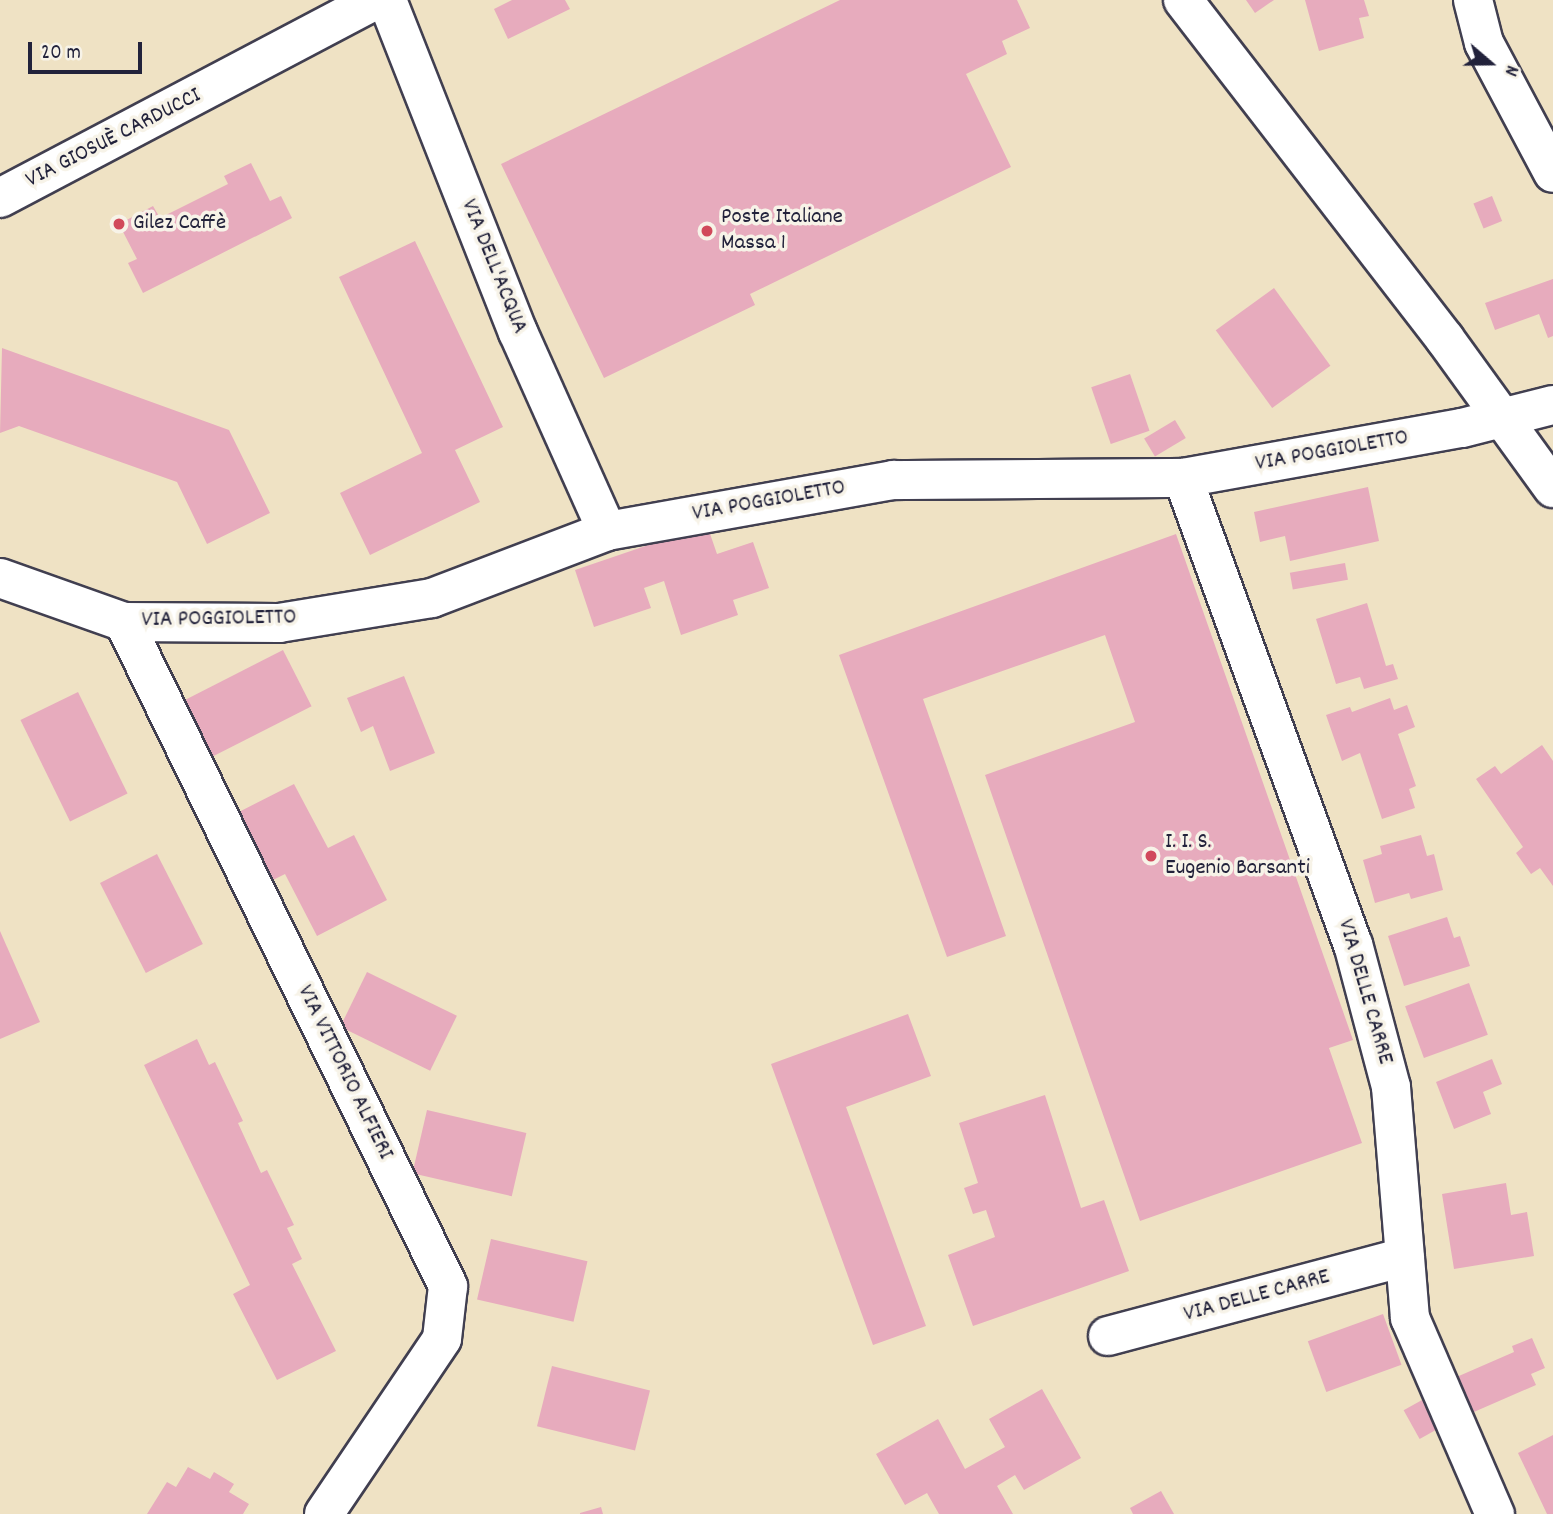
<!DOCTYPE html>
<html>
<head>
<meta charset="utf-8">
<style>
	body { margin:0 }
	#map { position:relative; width:1553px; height:1514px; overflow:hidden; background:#efe2c4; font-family:Dekko,sans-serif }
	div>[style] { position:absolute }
	.building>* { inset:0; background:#e7abbd; transform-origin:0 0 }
	.roads { filter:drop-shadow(2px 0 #413f50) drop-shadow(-2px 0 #413f50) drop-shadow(0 2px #413f50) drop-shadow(0 -2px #413f50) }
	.minor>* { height:38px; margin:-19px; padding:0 19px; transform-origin:19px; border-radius:19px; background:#fff }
	.major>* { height:38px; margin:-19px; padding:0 19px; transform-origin:19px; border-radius:19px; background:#fff }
	.dots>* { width:19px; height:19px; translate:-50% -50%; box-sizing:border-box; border:4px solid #f7f3e8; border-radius:50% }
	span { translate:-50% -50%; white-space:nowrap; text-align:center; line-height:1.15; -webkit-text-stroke:7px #f7f3e8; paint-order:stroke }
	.street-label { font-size:23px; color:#22223b }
	.poi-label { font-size:23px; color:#22223b }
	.left { translate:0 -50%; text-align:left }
	.north { position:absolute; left:1455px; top:28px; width:70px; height:70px; -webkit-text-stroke:5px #f7f3e8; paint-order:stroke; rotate:110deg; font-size:19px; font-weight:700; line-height:28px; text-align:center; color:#22223b }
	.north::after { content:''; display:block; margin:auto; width:24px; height:32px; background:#22223b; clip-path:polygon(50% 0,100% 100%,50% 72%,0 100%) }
	.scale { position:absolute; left:28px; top:42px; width:114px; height:32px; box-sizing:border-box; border:4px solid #22223b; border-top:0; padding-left:9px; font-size:21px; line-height:24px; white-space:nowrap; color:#22223b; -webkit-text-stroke:5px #f7f3e8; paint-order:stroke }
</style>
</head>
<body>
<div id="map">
	<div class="building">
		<i style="clip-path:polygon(512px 0,565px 0,570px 9px,508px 39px,494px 9px)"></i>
		<i style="clip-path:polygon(840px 0,1017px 0,1030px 28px,1002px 41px,1007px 54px,966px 74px,1011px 167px,750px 294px,755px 305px,604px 378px,501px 164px)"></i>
		<i style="clip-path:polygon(1246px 0,1274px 0,1255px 13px)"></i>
		<i style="clip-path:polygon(1305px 0,1364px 0,1369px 16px,1359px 18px,1364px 38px,1319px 51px)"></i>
		<i style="clip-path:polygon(251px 163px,270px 201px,281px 196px,292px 218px,143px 293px,128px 263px,137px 259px,119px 224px,153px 206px,160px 218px,228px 184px,224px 176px)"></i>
		<i style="left:1492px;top:196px;width:27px;height:20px;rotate:68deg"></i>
		<i style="clip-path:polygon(415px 241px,503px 427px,455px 450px,480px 502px,370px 555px,340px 493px,422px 453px,339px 277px)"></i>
		<i style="clip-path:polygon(1553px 279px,1553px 336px,1548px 338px,1539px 314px,1495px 330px,1485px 303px)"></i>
		<i style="left:1274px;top:288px;width:96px;height:72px;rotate:54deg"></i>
		<i style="clip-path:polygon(2px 348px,229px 430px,270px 513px,207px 544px,177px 482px,19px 426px,0 433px)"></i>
		<i style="left:1130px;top:374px;width:60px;height:41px;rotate:71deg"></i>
		<i style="left:1175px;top:420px;width:21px;height:36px;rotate:59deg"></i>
		<i style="clip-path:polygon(1368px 487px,1379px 541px,1290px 561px,1285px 536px,1260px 542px,1254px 512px)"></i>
		<i style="clip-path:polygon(707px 525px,717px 554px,753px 542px,769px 588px,733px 600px,738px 615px,681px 635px,664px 581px,644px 588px,651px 608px,594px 627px,575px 570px)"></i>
		<i style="clip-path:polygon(1176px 534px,1353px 1040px,1329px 1048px,1362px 1143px,1140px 1221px,985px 775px,1135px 722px,1105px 635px,923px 699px,1006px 936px,947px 957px,839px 655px)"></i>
		<i style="left:1345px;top:563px;width:17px;height:56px;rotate:80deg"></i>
		<i style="clip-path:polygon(1367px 603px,1386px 666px,1393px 664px,1398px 679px,1364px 689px,1360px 677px,1336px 684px,1316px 619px)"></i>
		<i style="left:283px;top:650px;width:63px;height:115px;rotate:63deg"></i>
		<i style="clip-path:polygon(404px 676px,435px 753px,390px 771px,373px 726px,361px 732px,347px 698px)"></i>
		<i style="left:78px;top:692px;width:113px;height:64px;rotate:64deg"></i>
		<i style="clip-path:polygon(1390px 698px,1394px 710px,1407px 705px,1415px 727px,1398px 734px,1416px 786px,1409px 789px,1415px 808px,1382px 819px,1360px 753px,1342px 761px,1326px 715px,1350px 707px,1352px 712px)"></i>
		<i style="clip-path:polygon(1542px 745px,1553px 761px,1553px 886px,1540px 868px,1531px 874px,1516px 853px,1523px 847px,1476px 779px,1495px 766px,1501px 774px)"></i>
		<i style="clip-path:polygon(294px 784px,328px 848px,354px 835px,387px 900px,317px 936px,285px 874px,263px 885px,229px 817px)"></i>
		<i style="clip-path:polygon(1421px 835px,1427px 856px,1434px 854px,1443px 890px,1411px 899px,1409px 893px,1375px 903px,1363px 860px,1382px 854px,1380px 846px)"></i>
		<i style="left:157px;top:854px;width:101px;height:64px;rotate:63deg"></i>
		<i style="clip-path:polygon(1447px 917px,1454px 938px,1460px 936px,1470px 966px,1404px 986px,1388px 936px)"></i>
		<i style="clip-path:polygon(0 931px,40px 1022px,0 1039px)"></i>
		<i style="left:367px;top:972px;width:100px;height:61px;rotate:26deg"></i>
		<i style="left:1469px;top:983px;width:55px;height:68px;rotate:70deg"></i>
		<i style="clip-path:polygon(908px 1014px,931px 1076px,846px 1107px,926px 1326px,873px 1345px,771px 1064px)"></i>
		<i style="clip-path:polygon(197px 1039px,209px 1065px,215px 1062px,243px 1121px,238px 1123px,261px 1173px,267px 1170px,294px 1225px,287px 1228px,302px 1259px,292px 1264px,336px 1351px,277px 1380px,233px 1294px,250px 1285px,144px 1065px)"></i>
		<i style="clip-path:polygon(1492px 1059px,1502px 1084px,1483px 1092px,1491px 1114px,1454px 1129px,1436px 1082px)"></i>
		<i style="clip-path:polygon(1045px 1095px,1081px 1208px,1104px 1200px,1129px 1271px,973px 1326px,948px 1255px,995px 1237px,986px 1210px,973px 1214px,964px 1188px,978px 1183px,959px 1123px)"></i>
		<i style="left:427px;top:1110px;width:102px;height:65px;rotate:13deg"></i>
		<i style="clip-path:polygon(1506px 1183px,1511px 1215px,1527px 1212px,1534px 1256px,1454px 1269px,1442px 1194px)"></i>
		<i style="left:491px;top:1239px;width:99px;height:62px;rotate:13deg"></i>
		<i style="left:1383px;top:1314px;width:54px;height:80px;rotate:70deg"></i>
		<i style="clip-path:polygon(1532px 1338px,1545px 1368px,1531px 1374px,1536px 1385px,1467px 1415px,1452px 1379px,1514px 1352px,1512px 1346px)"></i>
		<i style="left:552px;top:1366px;width:101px;height:62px;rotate:14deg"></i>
		<i style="clip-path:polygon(1042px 1389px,1081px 1458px,1024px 1490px,1015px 1475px,997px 1486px,1013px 1514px,939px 1514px,927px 1493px,905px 1505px,876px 1454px,938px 1419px,965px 1469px,1005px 1447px,989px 1419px)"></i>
		<i style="left:1422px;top:1400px;width:33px;height:21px;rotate:61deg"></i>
		<i style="clip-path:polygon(1553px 1435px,1553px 1514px,1547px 1514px,1518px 1453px)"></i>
		<i style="clip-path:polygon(188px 1467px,210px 1479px,214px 1472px,234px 1484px,229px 1492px,249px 1504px,243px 1514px,147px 1514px,167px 1482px,176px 1487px)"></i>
		<i style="clip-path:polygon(1161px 1491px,1174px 1514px,1133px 1514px,1130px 1508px)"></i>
		<i style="clip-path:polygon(601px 1507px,603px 1514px,580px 1514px,580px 1513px)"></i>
	</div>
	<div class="roads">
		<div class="minor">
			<i style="left:387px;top:0;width:357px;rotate:68.5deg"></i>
			<i style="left:518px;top:332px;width:218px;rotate:65.9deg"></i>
			<i style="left:1473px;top:0;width:44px;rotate:75.7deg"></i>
			<i style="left:1484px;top:43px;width:147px;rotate:62deg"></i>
			<i style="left:1183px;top:478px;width:496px;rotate:70deg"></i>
			<i style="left:1353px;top:944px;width:148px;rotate:75.1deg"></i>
			<i style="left:1391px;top:1087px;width:232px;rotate:85.3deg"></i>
			<i style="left:1410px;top:1318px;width:214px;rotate:66.6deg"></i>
			<i style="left:0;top:578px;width:132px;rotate:19.5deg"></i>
			<i style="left:124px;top:622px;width:155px;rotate:0.4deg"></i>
			<i style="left:279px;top:623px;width:155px;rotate:-9.3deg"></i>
			<i style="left:432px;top:598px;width:187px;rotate:-20.9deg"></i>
			<i style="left:607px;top:531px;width:291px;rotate:-10.1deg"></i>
			<i style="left:893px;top:480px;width:290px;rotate:-0.4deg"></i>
			<i style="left:1183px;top:478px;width:283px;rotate:-10.2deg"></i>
			<i style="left:1462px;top:428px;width:94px;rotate:-14.2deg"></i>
			<i style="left:124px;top:622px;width:739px;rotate:63.99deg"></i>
			<i style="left:448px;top:1286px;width:53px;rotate:96.5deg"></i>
			<i style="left:442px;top:1339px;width:211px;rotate:124deg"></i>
			<i style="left:1108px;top:1336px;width:307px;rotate:-14.9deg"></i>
		</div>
		<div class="major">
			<i style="left:1183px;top:0;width:428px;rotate:52.3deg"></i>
			<i style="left:1445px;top:339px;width:184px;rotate:54.1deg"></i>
			<i style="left:0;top:198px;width:425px;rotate:-27.8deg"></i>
		</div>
	</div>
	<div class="dots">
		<i style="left:119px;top:224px;background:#d1495b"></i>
		<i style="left:707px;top:231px;background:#d1495b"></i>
		<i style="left:1151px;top:856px;background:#d1495b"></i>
	</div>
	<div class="street-label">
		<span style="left:114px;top:139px;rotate:-27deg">VIA GIOSUÈ CARDUCCI</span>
		<span style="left:493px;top:267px;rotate:68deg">VIA DELL'ACQUA</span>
		<span style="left:1332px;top:452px;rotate:-10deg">VIA POGGIOLETTO</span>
		<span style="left:769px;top:502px;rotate:-10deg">VIA POGGIOLETTO</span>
		<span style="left:219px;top:620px;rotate:-1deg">VIA POGGIOLETTO</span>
		<span style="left:1364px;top:992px;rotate:74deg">VIA DELLE CARRE</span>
		<span style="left:344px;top:1073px;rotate:64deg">VIA VITTORIO ALFIERI</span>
		<span style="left:1257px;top:1297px;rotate:-15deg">VIA DELLE CARRE</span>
	</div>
	<div class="poi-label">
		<span class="left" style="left:721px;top:231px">Poste Italiane<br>Massa 1</span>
		<span class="left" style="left:133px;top:224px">Gilez Caffè</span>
		<span class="left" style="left:1165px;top:856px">I. I. S.<br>Eugenio Barsanti</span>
	</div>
	<div class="north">N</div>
	<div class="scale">20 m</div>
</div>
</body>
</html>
